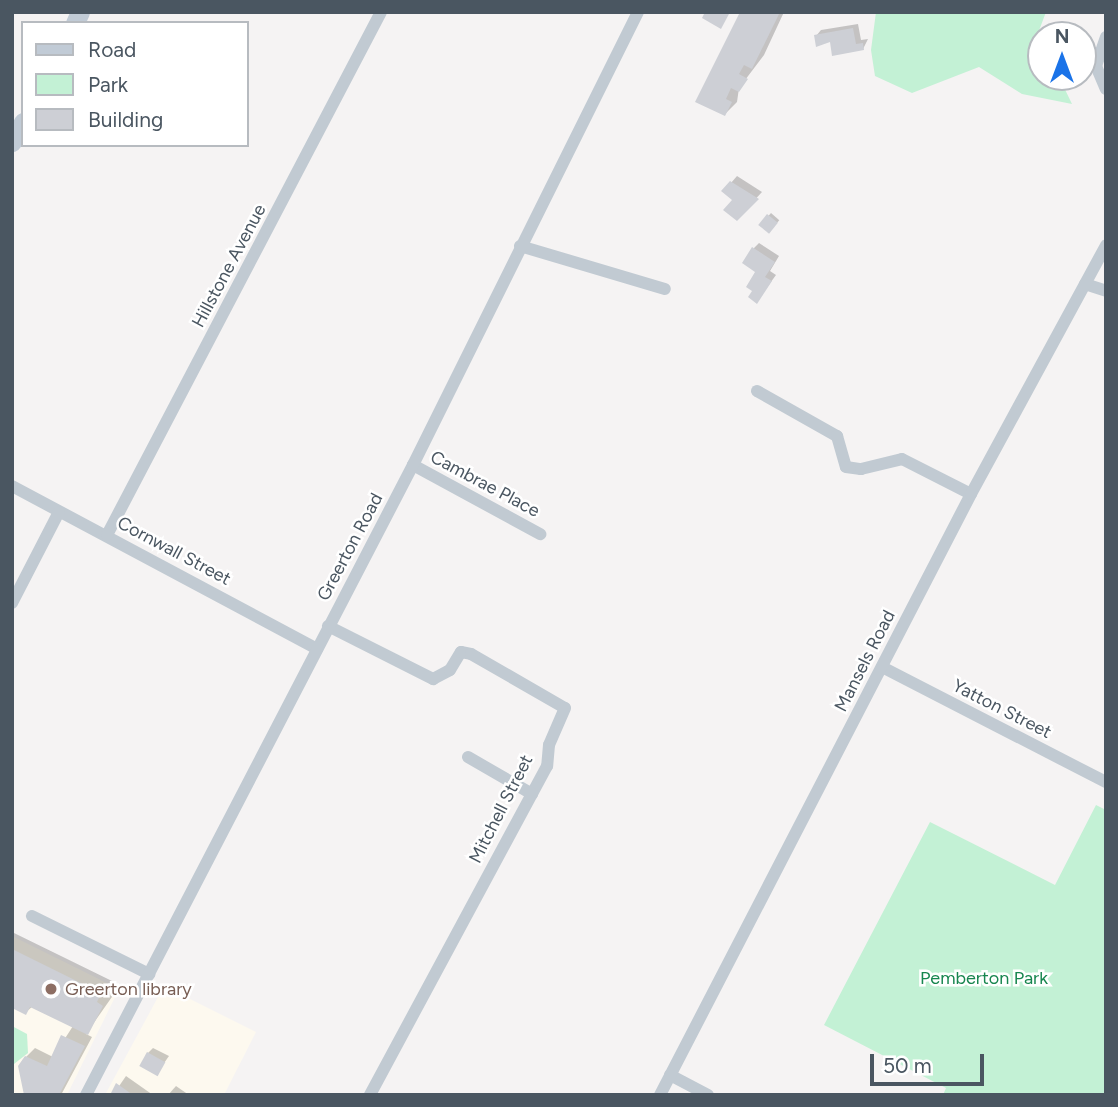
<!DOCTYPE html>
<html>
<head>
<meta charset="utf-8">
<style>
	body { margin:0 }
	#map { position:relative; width:1118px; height:1107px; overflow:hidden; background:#f5f3f3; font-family:Figtree,sans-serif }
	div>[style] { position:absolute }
	.commercial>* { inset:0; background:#fdf9ef }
	.green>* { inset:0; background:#c3f1d5 }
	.shadow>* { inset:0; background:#0003; transform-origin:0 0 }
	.building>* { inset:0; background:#cdcfd5; transform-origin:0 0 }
	.street>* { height:12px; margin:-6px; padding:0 6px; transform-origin:6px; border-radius:6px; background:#c1cad2 }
	.secondary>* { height:19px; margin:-9.5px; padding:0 9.5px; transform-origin:9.5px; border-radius:9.5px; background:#c1cbd6 }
	.dots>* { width:19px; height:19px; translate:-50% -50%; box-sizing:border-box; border:4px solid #fff; border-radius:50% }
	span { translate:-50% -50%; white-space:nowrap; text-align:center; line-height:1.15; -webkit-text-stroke:5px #fff; paint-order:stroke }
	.street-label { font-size:18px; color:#4a5661 }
	.park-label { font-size:18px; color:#17864f }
	.education-label { font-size:18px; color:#785e54 }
	.left { translate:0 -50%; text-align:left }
	.frame { position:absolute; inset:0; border:14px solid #4a5661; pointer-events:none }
	.legend { position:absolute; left:21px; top:21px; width:228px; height:126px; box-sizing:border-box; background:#fff; border:2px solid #b7bbc0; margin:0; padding:9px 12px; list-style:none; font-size:21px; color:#4a5661 }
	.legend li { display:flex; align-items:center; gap:14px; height:35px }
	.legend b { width:35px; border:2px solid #b7bbc0 }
	.north { position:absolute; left:1027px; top:21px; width:70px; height:70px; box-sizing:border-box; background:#fff; border:2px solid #b7bbc0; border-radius:50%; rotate:0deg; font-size:19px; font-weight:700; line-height:28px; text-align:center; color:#4a5661 }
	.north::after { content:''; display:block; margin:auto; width:24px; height:32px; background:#1a73e8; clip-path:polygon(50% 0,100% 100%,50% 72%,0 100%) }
	.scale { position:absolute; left:870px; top:1054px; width:114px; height:32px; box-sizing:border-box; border:4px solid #4a5661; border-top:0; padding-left:9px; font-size:21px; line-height:24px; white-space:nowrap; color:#4a5661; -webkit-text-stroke:5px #fff; paint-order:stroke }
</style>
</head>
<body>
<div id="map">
	<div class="commercial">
		<i style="clip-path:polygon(12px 936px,119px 989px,67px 1095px,12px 1095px)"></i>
		<i style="clip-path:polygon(164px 986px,256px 1032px,224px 1095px,105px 1095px)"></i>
	</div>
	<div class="green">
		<i style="clip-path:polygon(876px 12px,1046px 12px,1034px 44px,1041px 54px,1041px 77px,1059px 77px,1072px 104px,1022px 94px,979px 67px,912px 93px,875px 76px,871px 50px)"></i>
		<i style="clip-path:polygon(1096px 805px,1106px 810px,1106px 1095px,943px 1095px,946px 1088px,824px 1025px,930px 822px,1055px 885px)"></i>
		<i style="clip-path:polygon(12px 1026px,27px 1034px,28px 1053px,14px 1064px)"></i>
	</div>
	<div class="shadow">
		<i style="clip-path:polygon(742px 12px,784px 12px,764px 55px,739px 88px,737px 102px,725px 114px,697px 101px)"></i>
		<i style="clip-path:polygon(858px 24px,861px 40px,868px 39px,863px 49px,816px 36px,821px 30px)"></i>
		<i style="clip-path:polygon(737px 176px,762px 192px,737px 219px,734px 200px,724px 191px)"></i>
		<i style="left:771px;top:213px;width:11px;height:14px;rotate:41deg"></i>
		<i style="clip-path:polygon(759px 243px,779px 256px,770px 271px,776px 275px,757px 301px,754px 248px)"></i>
		<i style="clip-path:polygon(12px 932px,112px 981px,107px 990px,114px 994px,86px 1034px,92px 1037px,61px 1095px,26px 1095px,26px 1057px,35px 1048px,53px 1057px,73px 1026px,33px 1006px,25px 1013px,12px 1006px)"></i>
		<i style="clip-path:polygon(153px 1048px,169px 1056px,157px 1073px,148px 1053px)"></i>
		<i style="clip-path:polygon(126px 1076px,153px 1095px,113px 1095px)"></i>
		<i style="clip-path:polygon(176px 1086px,189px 1095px,168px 1095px)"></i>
	</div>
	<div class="building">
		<i style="clip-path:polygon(705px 12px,730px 12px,721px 29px,702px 18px)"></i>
		<i style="clip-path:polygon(740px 12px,780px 12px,752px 69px,744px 65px,739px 74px,748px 79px,739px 92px,731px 88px,726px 99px,732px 102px,725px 116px,695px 102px)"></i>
		<i style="clip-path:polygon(853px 28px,856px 44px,863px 43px,864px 50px,832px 56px,830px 42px,816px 47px,814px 35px)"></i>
		<i style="clip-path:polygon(730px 181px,759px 199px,737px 221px,723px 210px,732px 200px,721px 191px)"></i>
		<i style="left:767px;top:214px;width:14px;height:14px;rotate:39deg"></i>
		<i style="clip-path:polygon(752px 247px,775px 262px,765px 277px,772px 281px,757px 304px,748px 297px,752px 291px,746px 287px,755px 272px,742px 263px)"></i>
		<i style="clip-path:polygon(12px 949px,101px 993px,97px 1002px,103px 1006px,88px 1035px,30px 1007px,26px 1015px,12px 1008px)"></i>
		<i style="clip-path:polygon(61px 1035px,85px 1046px,59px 1095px,24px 1095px,18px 1066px,25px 1056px,47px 1066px)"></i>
		<i style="left:147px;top:1052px;width:21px;height:16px;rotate:29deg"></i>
		<i style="clip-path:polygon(116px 1083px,133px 1095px,110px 1095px)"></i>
	</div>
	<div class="street">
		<i style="left:1106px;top:37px;width:31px;rotate:109deg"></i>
		<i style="left:1096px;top:66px;width:25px;rotate:67deg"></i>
		<i style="left:520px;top:246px;width:151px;rotate:16.5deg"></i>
		<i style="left:1085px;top:284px;width:22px;rotate:18deg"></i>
		<i style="left:757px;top:391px;width:92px;rotate:29.4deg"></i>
		<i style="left:837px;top:436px;width:32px;rotate:74deg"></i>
		<i style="left:846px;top:467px;width:15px;rotate:8deg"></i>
		<i style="left:861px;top:469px;width:42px;rotate:-13.7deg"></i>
		<i style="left:902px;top:459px;width:77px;rotate:26.9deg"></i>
		<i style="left:413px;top:465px;width:145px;rotate:28.5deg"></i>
		<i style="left:12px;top:486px;width:346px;rotate:28.1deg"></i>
		<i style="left:107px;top:535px;width:590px;rotate:-62.35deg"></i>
		<i style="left:12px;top:603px;width:102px;rotate:-62.7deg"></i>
		<i style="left:328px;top:626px;width:118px;rotate:26.8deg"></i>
		<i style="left:433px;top:679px;width:19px;rotate:-28deg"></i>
		<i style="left:450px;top:670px;width:21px;rotate:-59deg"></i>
		<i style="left:461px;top:652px;width:10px;rotate:11deg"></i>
		<i style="left:471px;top:654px;width:108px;rotate:29.9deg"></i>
		<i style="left:565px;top:708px;width:40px;rotate:113.4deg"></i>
		<i style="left:549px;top:745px;width:21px;rotate:95deg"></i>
		<i style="left:547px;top:766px;width:374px;rotate:118.3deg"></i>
		<i style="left:882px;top:667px;width:252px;rotate:27.2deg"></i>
		<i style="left:468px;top:757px;width:74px;rotate:30deg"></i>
		<i style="left:32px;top:916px;width:131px;rotate:26.4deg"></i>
		<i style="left:670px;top:1075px;width:43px;rotate:27.8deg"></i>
		<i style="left:86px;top:1095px;width:710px;rotate:-62.57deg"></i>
		<i style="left:413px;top:465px;width:506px;rotate:-63.59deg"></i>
		<i style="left:660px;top:1095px;width:677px;rotate:-62.64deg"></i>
		<i style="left:971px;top:494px;width:283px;rotate:-61.5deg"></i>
	</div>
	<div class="secondary">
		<i style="left:75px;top:23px;width:12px;rotate:-66deg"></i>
		<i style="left:12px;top:142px;width:23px;rotate:-61deg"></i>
	</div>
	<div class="dots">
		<i style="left:51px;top:989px;background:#8d6e63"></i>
	</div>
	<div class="street-label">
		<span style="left:229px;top:266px;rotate:-62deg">Hillstone Avenue</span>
		<span style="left:485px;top:484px;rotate:28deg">Cambrae Place</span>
		<span style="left:350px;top:547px;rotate:-62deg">Greerton Road</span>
		<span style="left:174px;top:551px;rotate:28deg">Cornwall Street</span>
		<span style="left:865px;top:661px;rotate:-63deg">Mansels Road</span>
		<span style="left:1002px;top:709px;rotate:27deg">Yatton Street</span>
		<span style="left:501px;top:809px;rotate:-63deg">Mitchell Street</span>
	</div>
	<div class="park-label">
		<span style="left:984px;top:978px">Pemberton Park</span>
	</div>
	<div class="education-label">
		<span class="left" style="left:65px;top:989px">Greerton library</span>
	</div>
	<div class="frame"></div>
	<ul class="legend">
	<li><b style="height:9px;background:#c1cbd6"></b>Road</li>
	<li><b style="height:19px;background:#c3f1d5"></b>Park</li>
	<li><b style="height:19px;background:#cdcfd5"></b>Building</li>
	</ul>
	<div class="north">N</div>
	<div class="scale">50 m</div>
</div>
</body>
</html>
